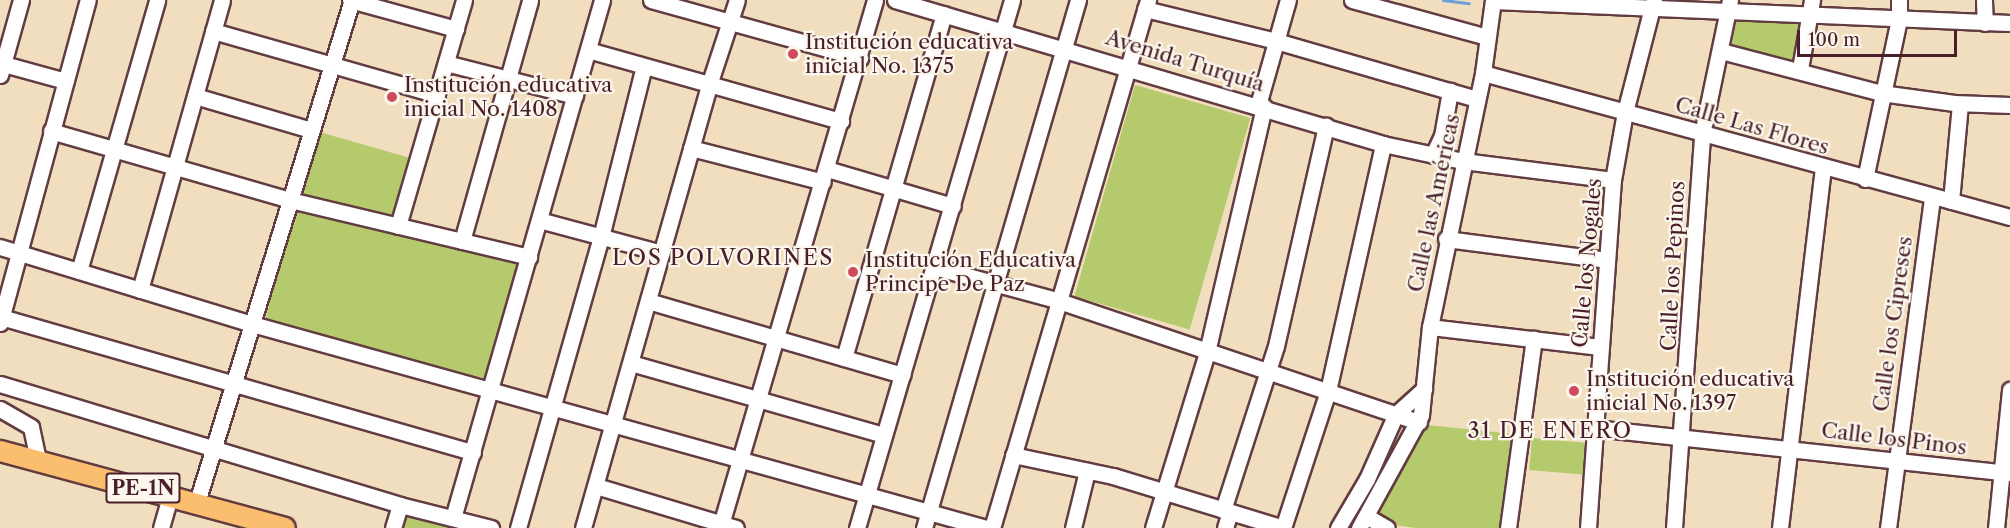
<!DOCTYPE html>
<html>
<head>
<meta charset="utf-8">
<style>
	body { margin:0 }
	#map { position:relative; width:2010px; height:528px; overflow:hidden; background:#f1debf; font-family:"Libre Caslon Text",serif }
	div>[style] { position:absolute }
	.green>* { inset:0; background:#b5c96d; transform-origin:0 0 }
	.stream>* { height:3px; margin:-1.5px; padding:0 1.5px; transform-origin:1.5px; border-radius:1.5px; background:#6f9fd9 }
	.roads { filter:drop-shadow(2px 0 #633c41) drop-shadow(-2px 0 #633c41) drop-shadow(0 2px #633c41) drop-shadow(0 -2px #633c41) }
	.minor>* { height:15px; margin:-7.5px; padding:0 7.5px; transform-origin:7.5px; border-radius:7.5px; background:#fff }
	.major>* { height:20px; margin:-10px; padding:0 10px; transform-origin:10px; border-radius:10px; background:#fbbe6e }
	.dots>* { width:16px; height:16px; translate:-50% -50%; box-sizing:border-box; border:3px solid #fbf7ec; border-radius:50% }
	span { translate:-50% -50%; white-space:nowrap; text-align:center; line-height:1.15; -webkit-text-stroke:4.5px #fbf7ec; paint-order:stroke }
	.shield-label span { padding:2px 4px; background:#fbf7ec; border:2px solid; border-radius:4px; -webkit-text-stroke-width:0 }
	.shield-label { font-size:20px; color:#4a1f2b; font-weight:700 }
	.poi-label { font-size:21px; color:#4a1f2b }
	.left { translate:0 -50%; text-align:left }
	.street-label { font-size:21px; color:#4a1f2b }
	.neighbourhood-label { font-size:22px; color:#4a1f2b; letter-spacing:1.5px }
	.scale { position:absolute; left:1797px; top:30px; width:160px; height:27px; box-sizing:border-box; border:3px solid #4a1f2b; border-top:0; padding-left:8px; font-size:18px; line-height:21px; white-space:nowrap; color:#4a1f2b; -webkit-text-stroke:4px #fbf7ec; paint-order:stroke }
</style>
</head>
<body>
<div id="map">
	<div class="green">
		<i style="clip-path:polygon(1732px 10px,1808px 19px,1798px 65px,1724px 49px)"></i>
		<i style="left:1135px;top:85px;width:120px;height:220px;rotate:16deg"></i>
		<i style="left:316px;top:131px;width:99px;height:65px;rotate:16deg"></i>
		<i style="left:294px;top:205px;width:235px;height:122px;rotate:14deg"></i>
		<i style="clip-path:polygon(1427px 425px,1514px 434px,1503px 528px,1416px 528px,1394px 525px,1374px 514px)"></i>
		<i style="left:1532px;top:438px;width:56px;height:32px;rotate:5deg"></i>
		<i style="clip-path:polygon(404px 512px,471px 528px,400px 528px)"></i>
	</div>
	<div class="stream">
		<i style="left:1443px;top:0;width:26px;rotate:7deg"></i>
	</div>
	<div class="roads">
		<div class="minor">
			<i style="left:350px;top:0;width:110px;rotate:15.3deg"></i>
			<i style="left:651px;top:0;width:217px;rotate:15.5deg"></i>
			<i style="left:895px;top:0;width:509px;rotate:16.44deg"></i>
			<i style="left:1383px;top:144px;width:82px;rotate:12deg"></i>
			<i style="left:1463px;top:161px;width:151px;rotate:7.2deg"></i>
			<i style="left:1352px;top:0;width:140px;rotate:15.3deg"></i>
			<i style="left:1984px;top:0;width:23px;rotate:88deg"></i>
			<i style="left:1493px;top:1px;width:517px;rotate:2.44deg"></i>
			<i style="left:1145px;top:9px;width:135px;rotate:13.7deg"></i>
			<i style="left:1276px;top:41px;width:209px;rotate:16.1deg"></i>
			<i style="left:213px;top:31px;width:233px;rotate:15.9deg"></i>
			<i style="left:588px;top:50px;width:263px;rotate:15.7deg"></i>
			<i style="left:1721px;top:51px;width:165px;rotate:14.7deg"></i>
			<i style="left:1881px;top:93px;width:74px;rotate:7.8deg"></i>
			<i style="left:1954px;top:103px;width:56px;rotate:2deg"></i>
			<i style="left:0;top:63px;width:68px;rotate:15.3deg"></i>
			<i style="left:446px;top:63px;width:133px;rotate:14.3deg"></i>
			<i style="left:1800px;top:69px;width:70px;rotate:-80.1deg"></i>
			<i style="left:1483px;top:73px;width:546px;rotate:15.28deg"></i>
			<i style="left:0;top:75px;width:78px;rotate:-74.4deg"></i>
			<i style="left:195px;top:96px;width:121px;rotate:16.3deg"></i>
			<i style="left:1258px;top:105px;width:109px;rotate:-74.1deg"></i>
			<i style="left:51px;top:131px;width:249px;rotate:16.1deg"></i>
			<i style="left:290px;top:200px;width:246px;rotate:13.4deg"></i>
			<i style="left:691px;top:148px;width:136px;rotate:14.4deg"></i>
			<i style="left:1433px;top:155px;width:21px;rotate:-65deg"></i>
			<i style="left:1442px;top:136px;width:46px;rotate:-79.9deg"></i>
			<i style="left:827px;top:169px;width:131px;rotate:16.4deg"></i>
			<i style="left:1865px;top:179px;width:164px;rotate:-78deg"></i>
			<i style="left:1899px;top:19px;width:19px;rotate:-90deg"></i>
			<i style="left:1951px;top:201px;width:97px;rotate:-84.7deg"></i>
			<i style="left:539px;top:220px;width:127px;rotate:15deg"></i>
			<i style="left:398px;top:226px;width:235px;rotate:-73.7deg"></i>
			<i style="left:1446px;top:239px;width:162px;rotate:7.4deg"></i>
			<i style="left:462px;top:241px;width:250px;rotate:-74.2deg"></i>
			<i style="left:0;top:247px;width:264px;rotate:17deg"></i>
			<i style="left:252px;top:324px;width:762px;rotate:15.53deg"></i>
			<i style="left:934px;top:267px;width:126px;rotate:15.1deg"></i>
			<i style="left:1056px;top:300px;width:383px;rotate:18.6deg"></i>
			<i style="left:79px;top:271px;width:282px;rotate:-73.9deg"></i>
			<i style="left:140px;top:290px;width:301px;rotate:-74.2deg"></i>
			<i style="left:648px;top:301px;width:265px;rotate:16.2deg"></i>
			<i style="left:1px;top:317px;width:491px;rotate:16deg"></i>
			<i style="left:0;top:323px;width:335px;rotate:-74.8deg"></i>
			<i style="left:1430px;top:327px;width:172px;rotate:6.7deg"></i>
			<i style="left:844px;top:358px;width:358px;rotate:-73.8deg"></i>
			<i style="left:631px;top:363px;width:263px;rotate:15.9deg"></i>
			<i style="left:0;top:384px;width:418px;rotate:16.8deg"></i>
			<i style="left:400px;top:505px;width:94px;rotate:14.2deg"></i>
			<i style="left:0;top:409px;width:36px;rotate:30deg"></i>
			<i style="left:31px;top:427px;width:34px;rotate:78deg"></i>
			<i style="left:1595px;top:428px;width:417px;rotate:6.2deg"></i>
			<i style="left:1013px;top:455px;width:102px;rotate:11.9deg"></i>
			<i style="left:1113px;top:476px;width:178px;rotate:17deg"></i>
			<i style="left:1283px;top:528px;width:144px;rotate:-71.8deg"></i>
			<i style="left:1328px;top:391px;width:253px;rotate:-77.4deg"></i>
			<i style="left:596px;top:486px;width:146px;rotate:16.7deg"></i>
			<i style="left:197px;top:502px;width:525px;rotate:-72.84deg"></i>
			<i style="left:1223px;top:510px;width:172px;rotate:-72.1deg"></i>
			<i style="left:1276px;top:346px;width:226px;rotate:-77.2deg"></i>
			<i style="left:1366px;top:516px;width:24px;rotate:30deg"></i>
			<i style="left:453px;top:518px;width:539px;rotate:-73.95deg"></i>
			<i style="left:161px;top:528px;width:33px;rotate:-74deg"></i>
			<i style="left:393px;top:528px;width:24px;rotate:-73deg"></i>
			<i style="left:518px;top:528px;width:303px;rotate:-74.1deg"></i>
			<i style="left:601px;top:237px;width:176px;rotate:-75.9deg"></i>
			<i style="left:583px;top:528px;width:461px;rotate:-74.1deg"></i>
			<i style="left:709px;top:85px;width:89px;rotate:-71.8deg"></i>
			<i style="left:720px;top:528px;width:550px;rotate:-73.64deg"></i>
			<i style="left:857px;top:528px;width:550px;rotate:-73.64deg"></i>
			<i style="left:924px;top:528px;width:550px;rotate:-73.74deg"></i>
			<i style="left:992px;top:528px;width:551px;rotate:-73.54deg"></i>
			<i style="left:1073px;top:528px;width:59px;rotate:-76.2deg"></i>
			<i style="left:1153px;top:528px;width:184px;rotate:-72.9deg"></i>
			<i style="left:1207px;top:352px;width:252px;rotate:-76.9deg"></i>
			<i style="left:1225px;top:528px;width:17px;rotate:-73deg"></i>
			<i style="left:1338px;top:528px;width:57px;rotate:-59.4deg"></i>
			<i style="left:1367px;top:479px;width:71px;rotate:-66deg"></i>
			<i style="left:1396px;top:414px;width:38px;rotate:-42deg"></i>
			<i style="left:1359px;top:528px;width:129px;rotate:-61.2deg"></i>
			<i style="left:1421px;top:415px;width:88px;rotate:-84.2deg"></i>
			<i style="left:1430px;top:327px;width:259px;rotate:-78.2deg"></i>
			<i style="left:1483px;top:73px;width:74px;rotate:-82.2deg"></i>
			<i style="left:1508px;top:528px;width:191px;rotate:-82.2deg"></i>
			<i style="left:1588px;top:528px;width:349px;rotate:-85.9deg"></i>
			<i style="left:1613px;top:180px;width:69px;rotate:-80deg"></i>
			<i style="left:1625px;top:112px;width:116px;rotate:-75.5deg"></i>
			<i style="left:1674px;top:528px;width:395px;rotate:-85.9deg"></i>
			<i style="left:1702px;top:134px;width:137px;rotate:-78.2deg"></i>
			<i style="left:1780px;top:528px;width:363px;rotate:-83.2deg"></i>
			<i style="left:1888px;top:528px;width:334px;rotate:-82.4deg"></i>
			<i style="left:1996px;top:528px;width:139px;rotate:-84.2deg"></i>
		</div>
		<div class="major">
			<i style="left:0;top:451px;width:295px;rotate:15.1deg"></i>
		</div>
	</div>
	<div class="dots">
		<i style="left:793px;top:54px;background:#d1495b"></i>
		<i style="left:392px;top:97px;background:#d1495b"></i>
		<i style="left:853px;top:272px;background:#d1495b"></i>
		<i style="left:1574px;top:391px;background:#d1495b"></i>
	</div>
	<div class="shield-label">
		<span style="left:143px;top:488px">PE-1N</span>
	</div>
	<div class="poi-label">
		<span class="left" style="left:805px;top:54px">Institución educativa<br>inicial No. 1375</span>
		<span class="left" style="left:404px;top:97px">Institución educativa<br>inicial No. 1408</span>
		<span class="left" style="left:865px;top:272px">Institución Educativa<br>Principe De Paz</span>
		<span class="left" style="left:1586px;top:391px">Institución educativa<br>inicial No. 1397</span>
	</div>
	<div class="street-label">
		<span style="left:1185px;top:61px;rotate:17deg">Avenida Turquía</span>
		<span style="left:1752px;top:126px;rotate:16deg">Calle Las Flores</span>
		<span style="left:1434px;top:203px;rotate:-78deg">Calle las Américas</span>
		<span style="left:1587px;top:263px;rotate:-85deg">Calle los Nogales</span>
		<span style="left:1673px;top:266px;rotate:-87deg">Calle los Pepinos</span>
		<span style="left:1893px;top:324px;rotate:-82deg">Calle los Cipreses</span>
		<span style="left:1894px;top:439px;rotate:7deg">Calle los Pinos</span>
	</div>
	<div class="neighbourhood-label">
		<span style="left:723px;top:258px">LOS POLVORINES</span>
		<span style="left:1550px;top:431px">31 DE ENERO</span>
	</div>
	<div class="scale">100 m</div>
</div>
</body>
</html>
